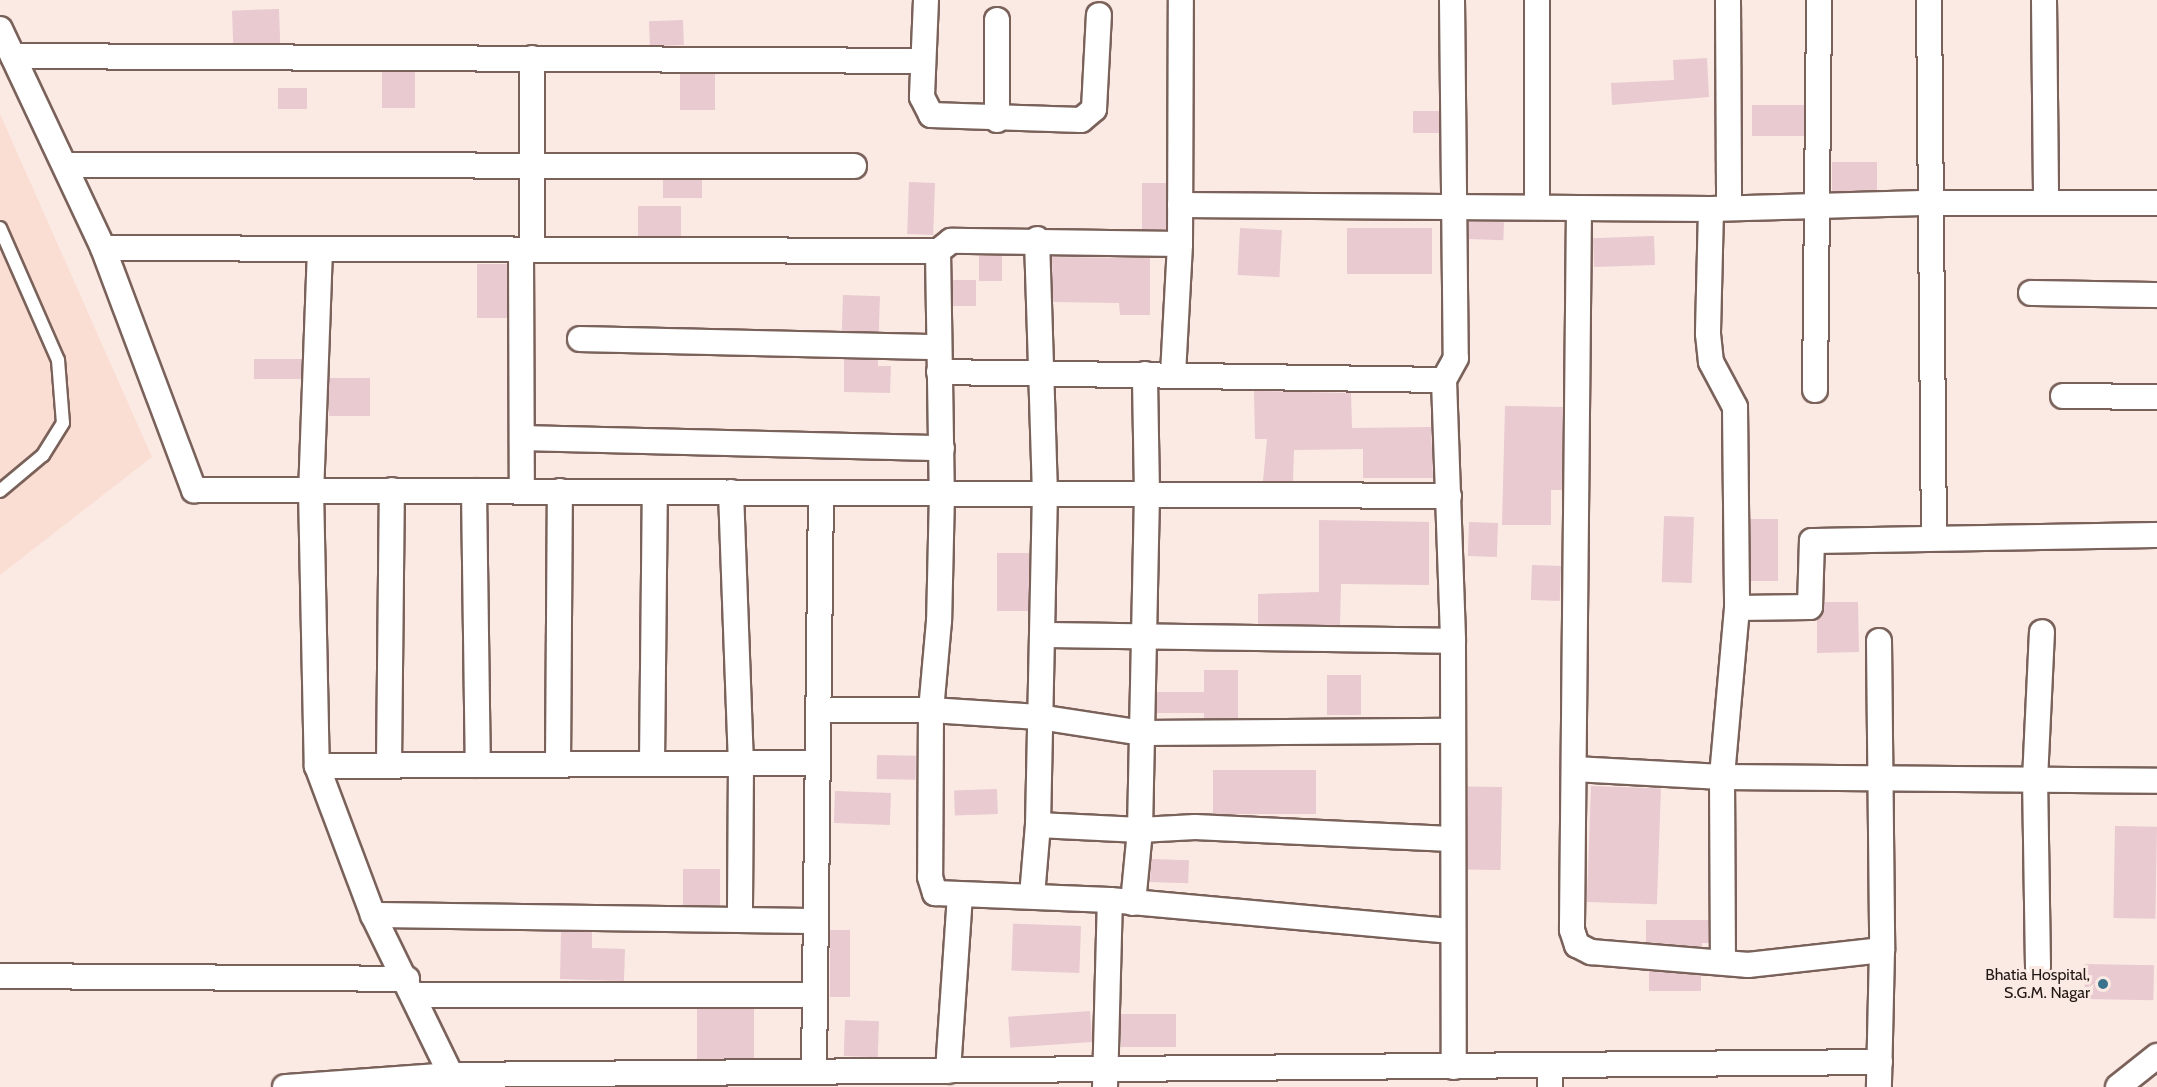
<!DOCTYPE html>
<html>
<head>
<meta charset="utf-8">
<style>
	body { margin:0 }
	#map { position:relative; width:2157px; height:1087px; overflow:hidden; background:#fbeae4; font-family:Cabin,sans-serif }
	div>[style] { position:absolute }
	.built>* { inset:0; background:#faddd3 }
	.building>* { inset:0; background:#e8cad0; transform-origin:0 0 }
	.roads { filter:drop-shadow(2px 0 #7a625a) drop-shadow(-2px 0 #7a625a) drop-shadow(0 2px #7a625a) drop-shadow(0 -2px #7a625a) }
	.lane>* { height:12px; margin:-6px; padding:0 6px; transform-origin:6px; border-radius:6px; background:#fff }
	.street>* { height:24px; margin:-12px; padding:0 12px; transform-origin:12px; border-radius:12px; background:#fff }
	.dots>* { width:16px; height:16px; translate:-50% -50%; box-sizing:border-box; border:3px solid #fbeae4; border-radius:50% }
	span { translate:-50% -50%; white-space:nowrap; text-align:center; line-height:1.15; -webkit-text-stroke:6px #fbeae4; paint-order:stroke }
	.poi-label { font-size:16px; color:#211714 }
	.right { translate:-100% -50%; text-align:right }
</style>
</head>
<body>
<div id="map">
	<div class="built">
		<i style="clip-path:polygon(0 114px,152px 457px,0 575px)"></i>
	</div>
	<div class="building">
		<i style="left:279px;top:9px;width:34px;height:47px;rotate:88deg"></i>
		<i style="left:683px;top:20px;width:25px;height:34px;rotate:88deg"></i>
		<i style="clip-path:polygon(1707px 58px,1709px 97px,1612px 105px,1611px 83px,1674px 80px,1673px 60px)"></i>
		<i style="left:382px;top:72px;width:33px;height:36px"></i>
		<i style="left:680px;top:74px;width:35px;height:36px"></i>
		<i style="left:278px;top:88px;width:29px;height:21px"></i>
		<i style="left:1752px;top:105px;width:52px;height:31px"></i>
		<i style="left:1413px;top:111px;width:26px;height:22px"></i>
		<i style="left:1832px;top:162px;width:45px;height:29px"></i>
		<i style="left:663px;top:180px;width:39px;height:18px"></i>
		<i style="left:909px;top:182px;width:26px;height:52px;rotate:2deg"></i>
		<i style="left:1142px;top:183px;width:24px;height:46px"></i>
		<i style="left:638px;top:206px;width:43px;height:30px"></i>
		<i style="left:1469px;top:221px;width:35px;height:18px;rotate:2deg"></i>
		<i style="left:1240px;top:228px;width:42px;height:47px;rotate:3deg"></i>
		<i style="left:1347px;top:228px;width:85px;height:46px"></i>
		<i style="left:1654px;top:236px;width:29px;height:61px;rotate:88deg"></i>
		<i style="left:979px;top:256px;width:23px;height:25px"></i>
		<i style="clip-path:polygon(1052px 257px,1150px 258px,1150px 315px,1120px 315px,1119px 303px,1053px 302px)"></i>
		<i style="left:477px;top:264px;width:30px;height:54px"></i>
		<i style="left:953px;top:280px;width:23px;height:26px"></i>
		<i style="left:843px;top:295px;width:37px;height:36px;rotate:2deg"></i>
		<i style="left:254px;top:359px;width:48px;height:20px"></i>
		<i style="clip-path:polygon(844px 359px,878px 360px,878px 366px,891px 366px,890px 393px,844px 392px)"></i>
		<i style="left:329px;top:378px;width:41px;height:38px"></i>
		<i style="clip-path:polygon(1254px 391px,1351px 393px,1352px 428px,1431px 427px,1433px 478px,1363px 478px,1363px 449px,1294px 450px,1293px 481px,1263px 481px,1267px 439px,1255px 439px)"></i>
		<i style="clip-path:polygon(1505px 406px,1563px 407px,1562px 490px,1551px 490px,1551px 525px,1502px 525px)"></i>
		<i style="left:1664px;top:516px;width:30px;height:66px;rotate:2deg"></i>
		<i style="left:1750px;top:519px;width:28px;height:62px"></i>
		<i style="clip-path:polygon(1319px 520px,1429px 522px,1429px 585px,1341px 584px,1340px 625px,1258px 624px,1258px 594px,1319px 592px)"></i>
		<i style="left:1469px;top:522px;width:29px;height:34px;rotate:2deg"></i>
		<i style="left:997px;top:553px;width:32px;height:58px"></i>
		<i style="left:1532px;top:565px;width:29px;height:35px;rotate:2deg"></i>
		<i style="clip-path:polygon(1824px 602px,1858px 602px,1859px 652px,1817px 653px,1817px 620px)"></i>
		<i style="clip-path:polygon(1204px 670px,1238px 670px,1238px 718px,1204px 718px,1204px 713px,1157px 713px,1157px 692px,1204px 692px)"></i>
		<i style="left:1327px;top:675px;width:34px;height:40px"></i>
		<i style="left:877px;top:755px;width:39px;height:24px;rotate:1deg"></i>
		<i style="left:1213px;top:770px;width:103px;height:44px"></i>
		<i style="left:1591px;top:786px;width:70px;height:116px;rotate:2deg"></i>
		<i style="left:1502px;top:787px;width:83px;height:34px;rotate:91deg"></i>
		<i style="left:997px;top:789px;width:25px;height:43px;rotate:88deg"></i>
		<i style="left:835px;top:791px;width:56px;height:32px;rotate:2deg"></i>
		<i style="left:2115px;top:826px;width:42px;height:92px;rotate:1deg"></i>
		<i style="left:1151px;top:859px;width:38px;height:23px;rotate:2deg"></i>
		<i style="left:683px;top:869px;width:37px;height:36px"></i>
		<i style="clip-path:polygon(1646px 920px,1709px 920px,1709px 943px,1702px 943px,1702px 947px,1646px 942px)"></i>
		<i style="left:1081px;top:926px;width:47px;height:68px;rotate:92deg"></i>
		<i style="left:830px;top:930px;width:20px;height:67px"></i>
		<i style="clip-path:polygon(561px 932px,592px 932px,592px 948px,625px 949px,624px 981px,560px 979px)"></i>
		<i style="left:2085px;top:964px;width:69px;height:35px;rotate:1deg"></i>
		<i style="clip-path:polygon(1649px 971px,1701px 975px,1701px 991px,1649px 991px)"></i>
		<i style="left:697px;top:1009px;width:57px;height:50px"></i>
		<i style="left:1090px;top:1011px;width:31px;height:82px;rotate:86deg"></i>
		<i style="left:1176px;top:1014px;width:33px;height:55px;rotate:90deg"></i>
		<i style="left:845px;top:1020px;width:34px;height:36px;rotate:2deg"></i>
	</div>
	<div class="roads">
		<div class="lane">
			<i style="left:0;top:228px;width:144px;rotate:66.3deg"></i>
			<i style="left:58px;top:360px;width:63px;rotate:85.5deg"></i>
			<i style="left:63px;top:423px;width:38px;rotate:122deg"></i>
			<i style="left:43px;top:455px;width:56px;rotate:140.1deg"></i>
		</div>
		<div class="street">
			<i style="left:926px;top:0;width:97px;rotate:92.4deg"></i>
			<i style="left:922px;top:97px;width:20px;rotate:63deg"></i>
			<i style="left:931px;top:115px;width:150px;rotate:1.9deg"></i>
			<i style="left:1081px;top:120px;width:17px;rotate:-40deg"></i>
			<i style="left:1094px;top:109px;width:94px;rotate:-87deg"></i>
			<i style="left:1452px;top:0;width:358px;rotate:89.4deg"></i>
			<i style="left:1456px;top:358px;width:25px;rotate:119deg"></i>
			<i style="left:1444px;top:380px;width:261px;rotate:88deg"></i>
			<i style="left:1453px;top:641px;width:426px;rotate:89.9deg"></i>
			<i style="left:1728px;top:0;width:207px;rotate:89.7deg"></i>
			<i style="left:1929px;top:0;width:536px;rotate:89.47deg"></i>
			<i style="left:2044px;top:0;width:202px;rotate:89.4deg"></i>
			<i style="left:0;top:29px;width:242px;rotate:64.8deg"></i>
			<i style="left:103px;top:248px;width:259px;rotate:69.4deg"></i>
			<i style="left:194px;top:490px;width:1255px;rotate:0.27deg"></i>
			<i style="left:13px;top:56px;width:910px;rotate:0.31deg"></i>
			<i style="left:997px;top:120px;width:100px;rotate:-90deg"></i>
			<i style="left:65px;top:165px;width:789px;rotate:0.07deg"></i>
			<i style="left:1180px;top:205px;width:531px;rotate:0.43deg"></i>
			<i style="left:1711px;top:209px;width:220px;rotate:-1.6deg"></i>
			<i style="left:1931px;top:203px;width:226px"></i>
			<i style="left:1537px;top:207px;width:207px;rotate:-90deg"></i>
			<i style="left:1579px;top:208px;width:722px;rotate:90.56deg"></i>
			<i style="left:1572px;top:930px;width:16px;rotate:72deg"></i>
			<i style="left:1577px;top:945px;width:16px;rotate:27deg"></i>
			<i style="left:1591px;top:952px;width:158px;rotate:4.7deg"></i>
			<i style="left:1748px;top:965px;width:135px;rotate:-6.4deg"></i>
			<i style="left:1882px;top:950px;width:137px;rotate:91.3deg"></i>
			<i style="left:1711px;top:209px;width:125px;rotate:91.4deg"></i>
			<i style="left:1708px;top:334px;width:28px;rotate:84deg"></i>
			<i style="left:1711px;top:362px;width:51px;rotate:61.9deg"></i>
			<i style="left:1735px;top:407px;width:201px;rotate:89.4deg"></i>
			<i style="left:1737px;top:608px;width:170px;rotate:95.1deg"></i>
			<i style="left:1722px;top:777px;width:185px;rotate:89.7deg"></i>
			<i style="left:1180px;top:244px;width:229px;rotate:-179.2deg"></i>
			<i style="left:951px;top:241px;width:16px;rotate:142deg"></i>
			<i style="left:938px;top:251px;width:242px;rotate:89.1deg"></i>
			<i style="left:942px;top:493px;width:128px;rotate:91.3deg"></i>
			<i style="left:939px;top:621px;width:89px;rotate:95.1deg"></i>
			<i style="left:931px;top:710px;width:167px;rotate:90.3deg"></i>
			<i style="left:930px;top:877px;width:17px;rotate:73deg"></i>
			<i style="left:935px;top:893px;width:175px;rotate:2.3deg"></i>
			<i style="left:1110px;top:900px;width:343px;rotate:5.2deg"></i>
			<i style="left:103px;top:248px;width:835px;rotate:0.21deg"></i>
			<i style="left:320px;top:249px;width:241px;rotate:92.1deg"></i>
			<i style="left:311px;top:490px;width:276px;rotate:88.8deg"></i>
			<i style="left:317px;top:766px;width:159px;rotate:69.4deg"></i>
			<i style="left:373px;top:915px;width:191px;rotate:64deg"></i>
			<i style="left:521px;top:250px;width:241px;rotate:89.8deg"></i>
			<i style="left:532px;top:250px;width:192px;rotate:-90deg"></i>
			<i style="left:2031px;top:293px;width:126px;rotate:0.9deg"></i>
			<i style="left:580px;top:339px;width:359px;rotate:1.3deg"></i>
			<i style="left:939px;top:372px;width:505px;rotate:0.91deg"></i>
			<i style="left:1173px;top:374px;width:130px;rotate:-86.9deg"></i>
			<i style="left:1180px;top:244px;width:244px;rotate:-89.8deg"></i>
			<i style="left:1815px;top:390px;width:390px;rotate:-89.4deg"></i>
			<i style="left:2063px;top:396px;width:94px;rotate:0.6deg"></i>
			<i style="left:522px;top:438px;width:420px;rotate:1.4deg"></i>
			<i style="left:474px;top:491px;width:274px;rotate:89.2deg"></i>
			<i style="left:731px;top:492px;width:271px;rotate:87.9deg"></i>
			<i style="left:741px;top:763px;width:156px;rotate:90.4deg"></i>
			<i style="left:1737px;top:608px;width:73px;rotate:-0.8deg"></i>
			<i style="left:1810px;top:607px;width:66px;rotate:-88.3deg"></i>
			<i style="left:1812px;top:541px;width:345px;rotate:-1deg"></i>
			<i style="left:1043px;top:635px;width:410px;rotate:0.8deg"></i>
			<i style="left:1879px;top:641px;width:309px;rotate:89.4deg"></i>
			<i style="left:820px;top:710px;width:111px"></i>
			<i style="left:931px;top:710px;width:108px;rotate:3.7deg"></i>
			<i style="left:1039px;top:717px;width:104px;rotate:8.8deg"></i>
			<i style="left:1142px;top:733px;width:311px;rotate:-0.4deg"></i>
			<i style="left:652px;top:763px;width:271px;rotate:-89.4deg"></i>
			<i style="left:558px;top:764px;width:273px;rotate:-89.6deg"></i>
			<i style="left:389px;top:765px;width:275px;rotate:-89.4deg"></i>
			<i style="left:317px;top:766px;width:501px;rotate:-0.34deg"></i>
			<i style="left:1574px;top:769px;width:148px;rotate:3.1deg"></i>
			<i style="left:1722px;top:777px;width:435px;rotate:0.5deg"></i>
			<i style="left:1038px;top:825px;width:102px;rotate:2.8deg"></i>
			<i style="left:1140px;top:830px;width:55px;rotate:-3.1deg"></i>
			<i style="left:1195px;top:827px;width:256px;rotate:2.7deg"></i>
			<i style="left:1032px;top:896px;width:71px;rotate:-85.2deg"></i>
			<i style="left:1038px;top:825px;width:331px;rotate:-88.8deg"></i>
			<i style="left:1045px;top:494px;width:255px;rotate:-91.8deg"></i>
			<i style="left:1133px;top:903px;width:73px;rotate:-84.5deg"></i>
			<i style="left:1140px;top:830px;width:97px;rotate:-88.8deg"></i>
			<i style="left:1142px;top:733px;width:239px;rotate:-88.8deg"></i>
			<i style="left:1147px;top:494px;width:120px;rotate:-91deg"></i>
			<i style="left:373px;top:915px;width:443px;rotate:0.8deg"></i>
			<i style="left:2038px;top:967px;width:187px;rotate:-90.9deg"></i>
			<i style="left:2035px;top:780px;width:148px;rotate:-87.3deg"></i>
			<i style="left:0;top:976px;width:407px;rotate:0.4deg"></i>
			<i style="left:414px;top:995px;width:401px"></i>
			<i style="left:1550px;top:1066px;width:21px;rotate:90deg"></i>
			<i style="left:948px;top:1071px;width:175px;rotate:-86.1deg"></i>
			<i style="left:814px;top:1072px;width:579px;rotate:-89.31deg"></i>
			<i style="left:285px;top:1087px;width:166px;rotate:-4.1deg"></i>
			<i style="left:451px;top:1075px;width:1429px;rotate:-0.52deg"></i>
			<i style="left:1105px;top:1087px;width:187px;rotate:-88.5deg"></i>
			<i style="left:2118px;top:1087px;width:50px;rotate:-38.5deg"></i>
		</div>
	</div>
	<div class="dots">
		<i style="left:2103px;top:984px;background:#3b738d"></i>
	</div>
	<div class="poi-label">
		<span class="right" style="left:2090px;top:984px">Bhatia Hospital,<br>S.G.M. Nagar</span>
	</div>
</div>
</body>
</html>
